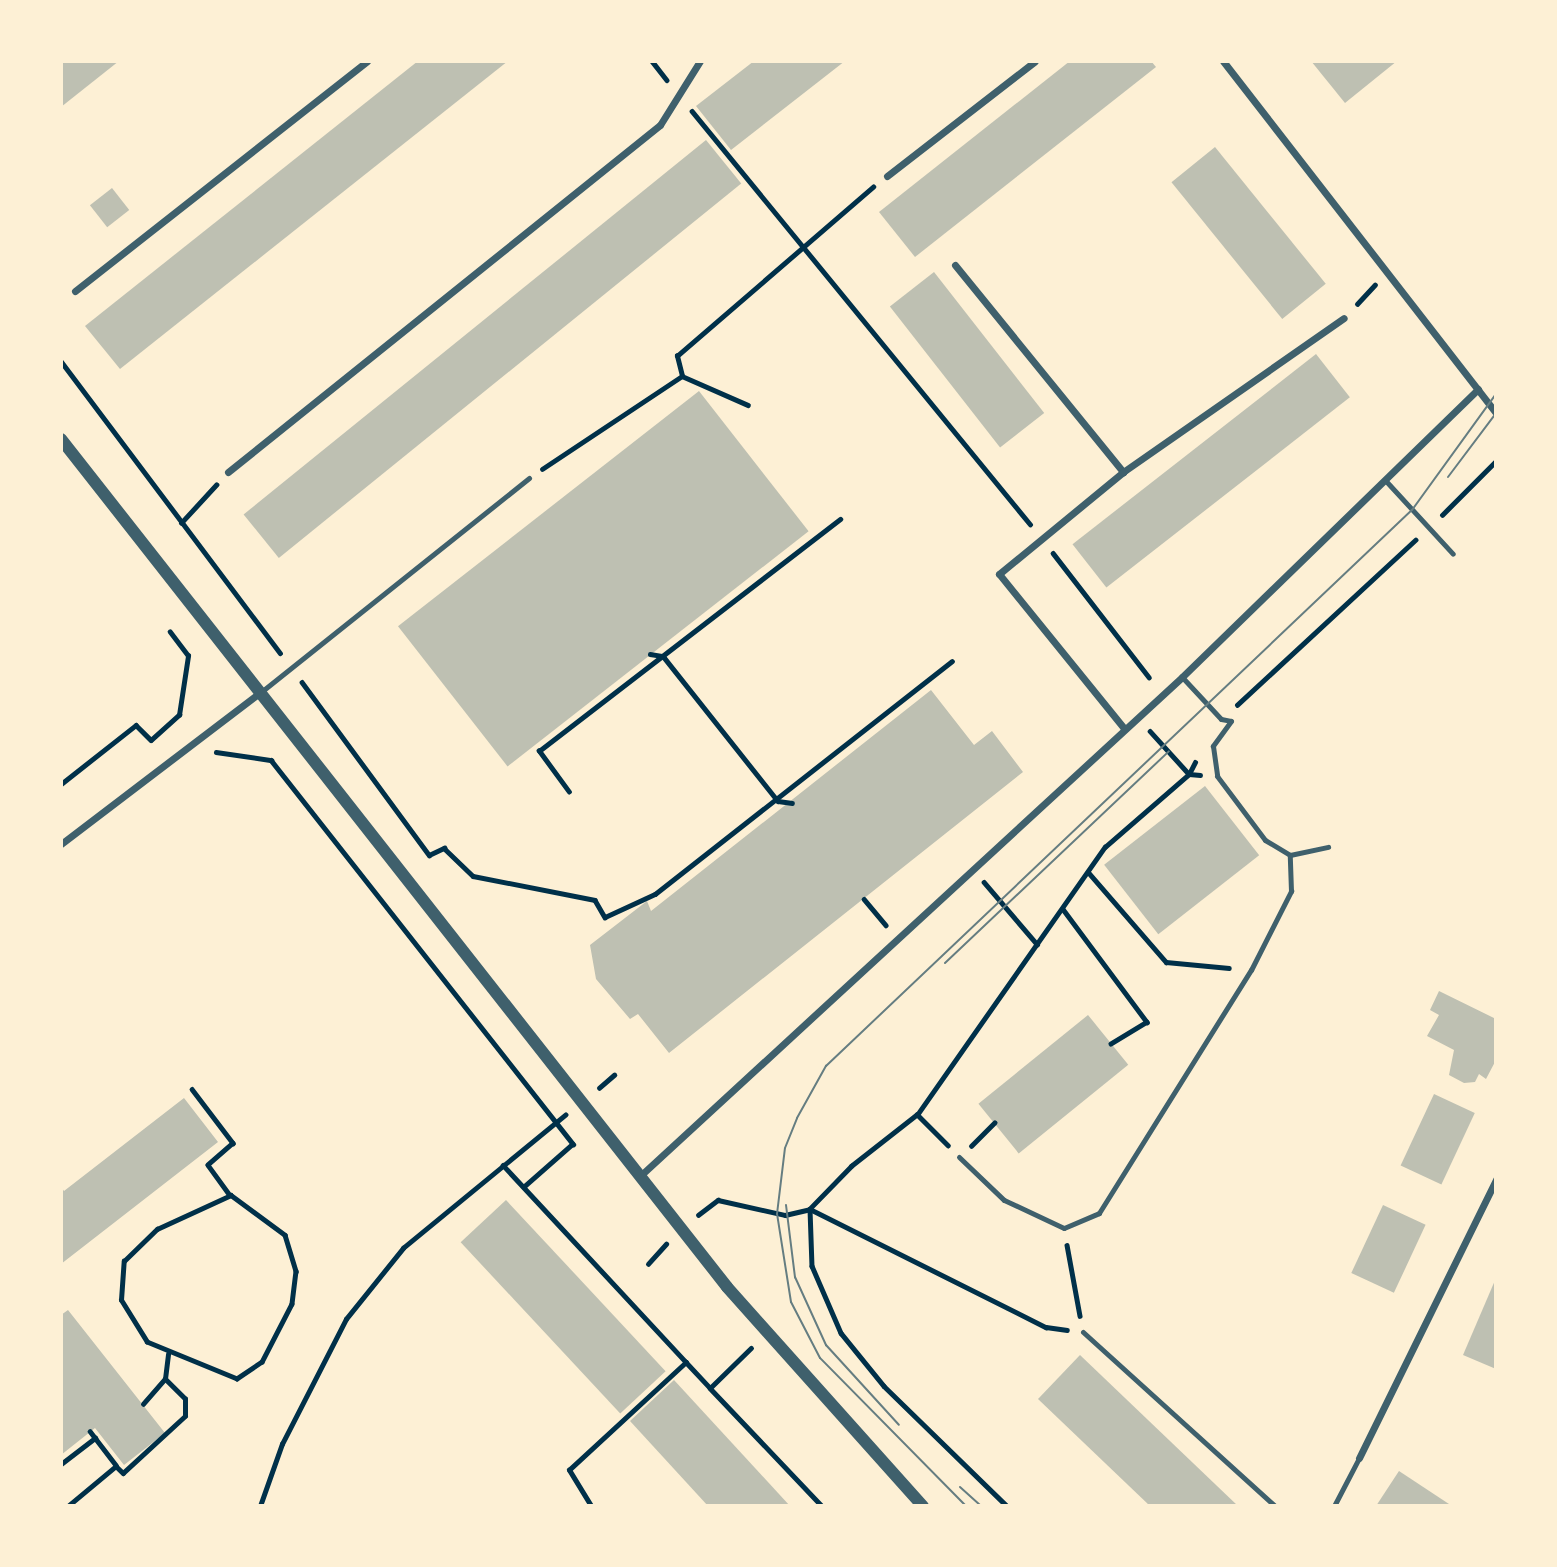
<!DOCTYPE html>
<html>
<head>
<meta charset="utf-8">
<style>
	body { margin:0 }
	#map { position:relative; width:1557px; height:1567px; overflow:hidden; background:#fdf0d5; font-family:"Golos Text",sans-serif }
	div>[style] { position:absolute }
	.building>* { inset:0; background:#bec0b2; transform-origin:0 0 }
	.path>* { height:4.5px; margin:-2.25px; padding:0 2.25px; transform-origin:2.25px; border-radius:2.25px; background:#003049 }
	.service>* { height:5px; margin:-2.5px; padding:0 2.5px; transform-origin:2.5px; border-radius:2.5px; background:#3f606c }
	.minor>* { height:7px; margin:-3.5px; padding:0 3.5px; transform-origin:3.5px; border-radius:3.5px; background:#3f606c }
	.tertiary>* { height:12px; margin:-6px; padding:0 6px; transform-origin:6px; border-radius:6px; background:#3f606c }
	.tram>* { height:2px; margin:-1px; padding:0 1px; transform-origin:1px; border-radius:1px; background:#657d81 }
	span { translate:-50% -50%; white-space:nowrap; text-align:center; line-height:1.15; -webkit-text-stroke:6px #fdf0d5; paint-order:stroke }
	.frame { position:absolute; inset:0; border:63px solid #fdf0d5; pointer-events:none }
</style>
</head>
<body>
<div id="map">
	<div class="building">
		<i style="clip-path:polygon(61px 61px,119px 61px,61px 107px)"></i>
		<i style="clip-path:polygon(418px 61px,508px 61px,120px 369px,85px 326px)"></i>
		<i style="clip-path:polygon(754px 61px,845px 61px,731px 150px,696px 106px)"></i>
		<i style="clip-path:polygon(1070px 61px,1151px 61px,1156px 67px,915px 257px,879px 212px)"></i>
		<i style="clip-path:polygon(1311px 61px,1397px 61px,1345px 103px)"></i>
		<i style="left:706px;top:140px;width:56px;height:595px;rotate:51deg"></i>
		<i style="left:1215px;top:147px;width:176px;height:56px;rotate:51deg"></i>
		<i style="left:112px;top:188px;width:28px;height:28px;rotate:52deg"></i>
		<i style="left:934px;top:272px;width:179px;height:56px;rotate:52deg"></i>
		<i style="left:1316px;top:354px;width:55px;height:309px;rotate:52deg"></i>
		<i style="left:699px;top:391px;width:178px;height:382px;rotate:52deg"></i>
		<i style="clip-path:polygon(931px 690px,974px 745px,992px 731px,1023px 772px,669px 1053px,638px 1014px,630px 1019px,596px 979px,590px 945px,647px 901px,651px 911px)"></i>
		<i style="left:1205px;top:786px;width:88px;height:128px;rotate:52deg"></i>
		<i style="clip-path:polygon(1439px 991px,1496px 1019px,1496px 1060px,1486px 1079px,1479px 1074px,1475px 1082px,1464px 1083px,1449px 1075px,1454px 1050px,1427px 1036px,1439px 1015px,1430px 1010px)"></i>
		<i style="left:1088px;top:1015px;width:64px;height:141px;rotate:51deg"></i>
		<i style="left:1434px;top:1094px;width:45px;height:79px;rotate:25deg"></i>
		<i style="clip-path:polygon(184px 1098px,218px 1142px,61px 1264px,61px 1187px,64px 1191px)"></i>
		<i style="left:506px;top:1200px;width:234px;height:62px;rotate:47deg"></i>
		<i style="left:1383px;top:1205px;width:47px;height:75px;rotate:25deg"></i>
		<i style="clip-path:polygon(1496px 1278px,1496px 1369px,1463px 1355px)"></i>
		<i style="clip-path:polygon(68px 1310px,165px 1433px,124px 1465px,95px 1428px,61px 1455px,61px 1315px)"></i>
		<i style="clip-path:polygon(1080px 1355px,1238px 1506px,1150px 1506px,1038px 1399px)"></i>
		<i style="clip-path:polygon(674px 1380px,790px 1506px,708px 1506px,630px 1421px)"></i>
		<i style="clip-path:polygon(1399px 1471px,1452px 1506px,1376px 1506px)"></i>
	</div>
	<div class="path">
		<i style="left:652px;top:61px;width:24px;rotate:52deg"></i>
		<i style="left:692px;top:111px;width:534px;rotate:50.7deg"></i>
		<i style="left:1357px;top:304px;width:26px;rotate:-47deg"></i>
		<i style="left:61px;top:361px;width:365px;rotate:53.1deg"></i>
		<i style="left:682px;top:376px;width:21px;rotate:-104deg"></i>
		<i style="left:677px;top:356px;width:259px;rotate:-40.8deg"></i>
		<i style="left:542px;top:469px;width:168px;rotate:-33.6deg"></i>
		<i style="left:682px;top:376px;width:72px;rotate:23.7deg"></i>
		<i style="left:1442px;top:515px;width:76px;rotate:-45deg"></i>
		<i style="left:181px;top:523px;width:52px;rotate:-47.4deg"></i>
		<i style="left:1053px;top:553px;width:157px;rotate:52.3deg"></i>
		<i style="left:650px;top:654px;width:13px;rotate:9deg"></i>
		<i style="left:663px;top:656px;width:185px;rotate:51.6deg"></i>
		<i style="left:778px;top:801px;width:14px;rotate:8deg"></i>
		<i style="left:302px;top:682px;width:215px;rotate:53.7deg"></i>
		<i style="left:429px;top:855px;width:17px;rotate:-25deg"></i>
		<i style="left:444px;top:848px;width:40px;rotate:44deg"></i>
		<i style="left:473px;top:876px;width:124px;rotate:11.1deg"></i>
		<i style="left:595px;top:900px;width:20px;rotate:60deg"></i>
		<i style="left:605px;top:917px;width:55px;rotate:-24.7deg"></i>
		<i style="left:655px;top:894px;width:377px;rotate:-38.1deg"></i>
		<i style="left:1237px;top:705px;width:243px;rotate:-42.8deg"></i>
		<i style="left:1150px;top:731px;width:58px;rotate:47.8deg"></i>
		<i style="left:1189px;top:774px;width:11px;rotate:5deg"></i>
		<i style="left:216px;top:752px;width:56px;rotate:8.3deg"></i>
		<i style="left:271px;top:760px;width:489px;rotate:51.8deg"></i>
		<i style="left:573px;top:1144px;width:65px;rotate:138.7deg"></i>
		<i style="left:61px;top:784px;width:95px;rotate:-38.2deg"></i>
		<i style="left:136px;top:725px;width:21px;rotate:45deg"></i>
		<i style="left:151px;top:740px;width:38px;rotate:-42deg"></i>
		<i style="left:179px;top:715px;width:60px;rotate:-81.3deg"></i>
		<i style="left:188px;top:656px;width:30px;rotate:-127deg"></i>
		<i style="left:569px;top:792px;width:51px;rotate:-126.2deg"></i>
		<i style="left:539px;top:751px;width:380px;rotate:-37.6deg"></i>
		<i style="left:1089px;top:873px;width:118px;rotate:49.1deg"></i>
		<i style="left:1166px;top:962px;width:63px;rotate:5.4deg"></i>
		<i style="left:984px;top:882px;width:82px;rotate:49.5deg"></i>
		<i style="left:864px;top:899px;width:34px;rotate:50deg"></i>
		<i style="left:1063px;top:909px;width:141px;rotate:53.4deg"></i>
		<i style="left:1147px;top:1022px;width:42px;rotate:148.6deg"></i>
		<i style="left:599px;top:1088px;width:20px;rotate:-41deg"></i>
		<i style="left:192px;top:1089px;width:68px;rotate:52.8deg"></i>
		<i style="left:233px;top:1143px;width:33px;rotate:139deg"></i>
		<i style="left:208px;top:1165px;width:37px;rotate:54deg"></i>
		<i style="left:917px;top:1115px;width:83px;rotate:141.9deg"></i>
		<i style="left:852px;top:1166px;width:60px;rotate:134.3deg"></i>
		<i style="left:810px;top:1209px;width:57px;rotate:88deg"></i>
		<i style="left:812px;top:1266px;width:73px;rotate:66.6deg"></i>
		<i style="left:841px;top:1333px;width:68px;rotate:50.9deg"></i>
		<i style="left:884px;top:1386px;width:172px;rotate:44.3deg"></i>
		<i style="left:948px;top:1146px;width:44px;rotate:-135deg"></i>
		<i style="left:917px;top:1115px;width:327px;rotate:-55deg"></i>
		<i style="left:1105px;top:847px;width:111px;rotate:-41deg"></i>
		<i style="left:1189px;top:774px;width:13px;rotate:-63deg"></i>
		<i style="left:971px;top:1146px;width:33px;rotate:-45deg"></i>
		<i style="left:503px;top:1165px;width:269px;rotate:47.1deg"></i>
		<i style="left:231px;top:1195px;width:67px;rotate:36.5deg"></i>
		<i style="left:285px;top:1235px;width:38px;rotate:73deg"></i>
		<i style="left:296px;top:1271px;width:33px;rotate:97deg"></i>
		<i style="left:292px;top:1304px;width:65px;rotate:117.3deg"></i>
		<i style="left:262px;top:1362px;width:30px;rotate:146deg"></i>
		<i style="left:237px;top:1379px;width:97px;rotate:-157.7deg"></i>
		<i style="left:147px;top:1342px;width:49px;rotate:-121.8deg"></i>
		<i style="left:121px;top:1300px;width:39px;rotate:-86deg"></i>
		<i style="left:124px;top:1261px;width:46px;rotate:-44.1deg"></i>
		<i style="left:157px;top:1229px;width:81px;rotate:-24.7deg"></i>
		<i style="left:698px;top:1215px;width:25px;rotate:-37deg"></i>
		<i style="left:718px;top:1200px;width:69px;rotate:12.6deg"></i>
		<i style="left:785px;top:1215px;width:26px;rotate:-13deg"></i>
		<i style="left:810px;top:1209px;width:264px;rotate:26.6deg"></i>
		<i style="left:1046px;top:1327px;width:21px;rotate:8deg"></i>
		<i style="left:1067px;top:1245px;width:72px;rotate:79.6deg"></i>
		<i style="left:648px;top:1264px;width:27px;rotate:-48deg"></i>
		<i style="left:710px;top:1388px;width:163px;rotate:46.5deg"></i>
		<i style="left:143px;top:1404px;width:33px;rotate:-49deg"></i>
		<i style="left:165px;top:1379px;width:25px;rotate:-83deg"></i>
		<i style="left:61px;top:1464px;width:43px;rotate:-37.4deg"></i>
		<i style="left:116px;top:1466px;width:10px;rotate:45deg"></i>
		<i style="left:123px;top:1473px;width:84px;rotate:-42.6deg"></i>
		<i style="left:185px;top:1416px;width:17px;rotate:-90deg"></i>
		<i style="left:185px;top:1399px;width:28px;rotate:-135deg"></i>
		<i style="left:68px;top:1506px;width:62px;rotate:-39.8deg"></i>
		<i style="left:116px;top:1466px;width:43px;rotate:-127.4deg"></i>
		<i style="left:260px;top:1506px;width:66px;rotate:-70.5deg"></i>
		<i style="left:282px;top:1444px;width:140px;rotate:-62.9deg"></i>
		<i style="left:346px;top:1319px;width:91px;rotate:-51.2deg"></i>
		<i style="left:403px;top:1248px;width:210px;rotate:-39.4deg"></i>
		<i style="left:591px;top:1506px;width:42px;rotate:-121.4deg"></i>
		<i style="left:569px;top:1470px;width:159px;rotate:-42.7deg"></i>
		<i style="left:686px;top:1362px;width:35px;rotate:47deg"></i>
		<i style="left:710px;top:1388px;width:57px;rotate:-44.3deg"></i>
	</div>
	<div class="service">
		<i style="left:1385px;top:480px;width:100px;rotate:47.4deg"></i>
		<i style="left:1182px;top:677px;width:57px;rotate:47.1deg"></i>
		<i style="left:1221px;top:719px;width:10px;rotate:11deg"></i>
		<i style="left:1231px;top:721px;width:31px;rotate:126deg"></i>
		<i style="left:1213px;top:746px;width:30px;rotate:82deg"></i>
		<i style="left:1217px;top:776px;width:80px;rotate:53.1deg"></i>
		<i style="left:1265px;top:840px;width:29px;rotate:31deg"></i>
		<i style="left:1290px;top:855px;width:39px;rotate:-12deg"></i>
		<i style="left:261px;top:692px;width:343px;rotate:-38.6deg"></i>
		<i style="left:959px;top:1157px;width:62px;rotate:43.7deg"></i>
		<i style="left:1004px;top:1200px;width:66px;rotate:25deg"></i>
		<i style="left:1064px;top:1228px;width:38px;rotate:-23deg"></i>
		<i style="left:1099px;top:1213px;width:287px;rotate:-58deg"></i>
		<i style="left:1251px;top:970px;width:89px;rotate:-63.1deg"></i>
		<i style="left:1291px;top:891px;width:36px;rotate:-92deg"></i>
		<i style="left:1083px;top:1332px;width:259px;rotate:42.2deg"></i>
		<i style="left:1334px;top:1506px;width:54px;rotate:-62.5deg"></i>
	</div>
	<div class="minor">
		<i style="left:1223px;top:61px;width:445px;rotate:52.2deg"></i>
		<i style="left:887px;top:176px;width:187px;rotate:-37.8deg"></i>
		<i style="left:955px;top:265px;width:267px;rotate:50.9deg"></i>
		<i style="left:75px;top:291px;width:372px;rotate:-38.2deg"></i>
		<i style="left:228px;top:472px;width:554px;rotate:-38.77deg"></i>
		<i style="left:660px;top:125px;width:75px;rotate:-58deg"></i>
		<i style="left:1123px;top:727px;width:197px;rotate:-129deg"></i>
		<i style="left:999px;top:574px;width:161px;rotate:-39.4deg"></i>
		<i style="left:1123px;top:472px;width:269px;rotate:-34.9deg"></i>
		<i style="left:61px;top:844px;width:249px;rotate:-37.3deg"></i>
		<i style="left:640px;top:1176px;width:737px;rotate:-42.63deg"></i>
		<i style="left:1182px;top:677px;width:413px;rotate:-44.2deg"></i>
		<i style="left:1359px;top:1458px;width:311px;rotate:-63.8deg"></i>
	</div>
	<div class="tertiary">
		<i style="left:61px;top:439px;width:1078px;rotate:51.85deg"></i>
		<i style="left:727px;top:1287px;width:294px;rotate:48.2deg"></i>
	</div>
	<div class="tram">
		<i style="left:1448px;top:477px;width:80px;rotate:-53.1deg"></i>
		<i style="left:945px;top:963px;width:308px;rotate:-43.4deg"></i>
		<i style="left:786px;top:1205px;width:73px;rotate:82.9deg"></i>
		<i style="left:795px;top:1277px;width:75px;rotate:65.5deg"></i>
		<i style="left:826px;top:1345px;width:108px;rotate:47.6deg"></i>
		<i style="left:960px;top:1487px;width:28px;rotate:42deg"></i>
		<i style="left:966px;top:1506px;width:208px;rotate:-134.6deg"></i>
		<i style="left:820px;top:1358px;width:63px;rotate:-117.4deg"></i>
		<i style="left:791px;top:1302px;width:89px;rotate:-99deg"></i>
		<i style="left:777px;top:1214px;width:66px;rotate:-83.1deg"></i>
		<i style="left:785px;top:1148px;width:32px;rotate:-68deg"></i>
		<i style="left:797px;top:1118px;width:60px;rotate:-60.9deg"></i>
		<i style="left:826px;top:1066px;width:808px;rotate:-43.5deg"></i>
		<i style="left:1412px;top:510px;width:143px;rotate:-54.1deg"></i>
	</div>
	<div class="frame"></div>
</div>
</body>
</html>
